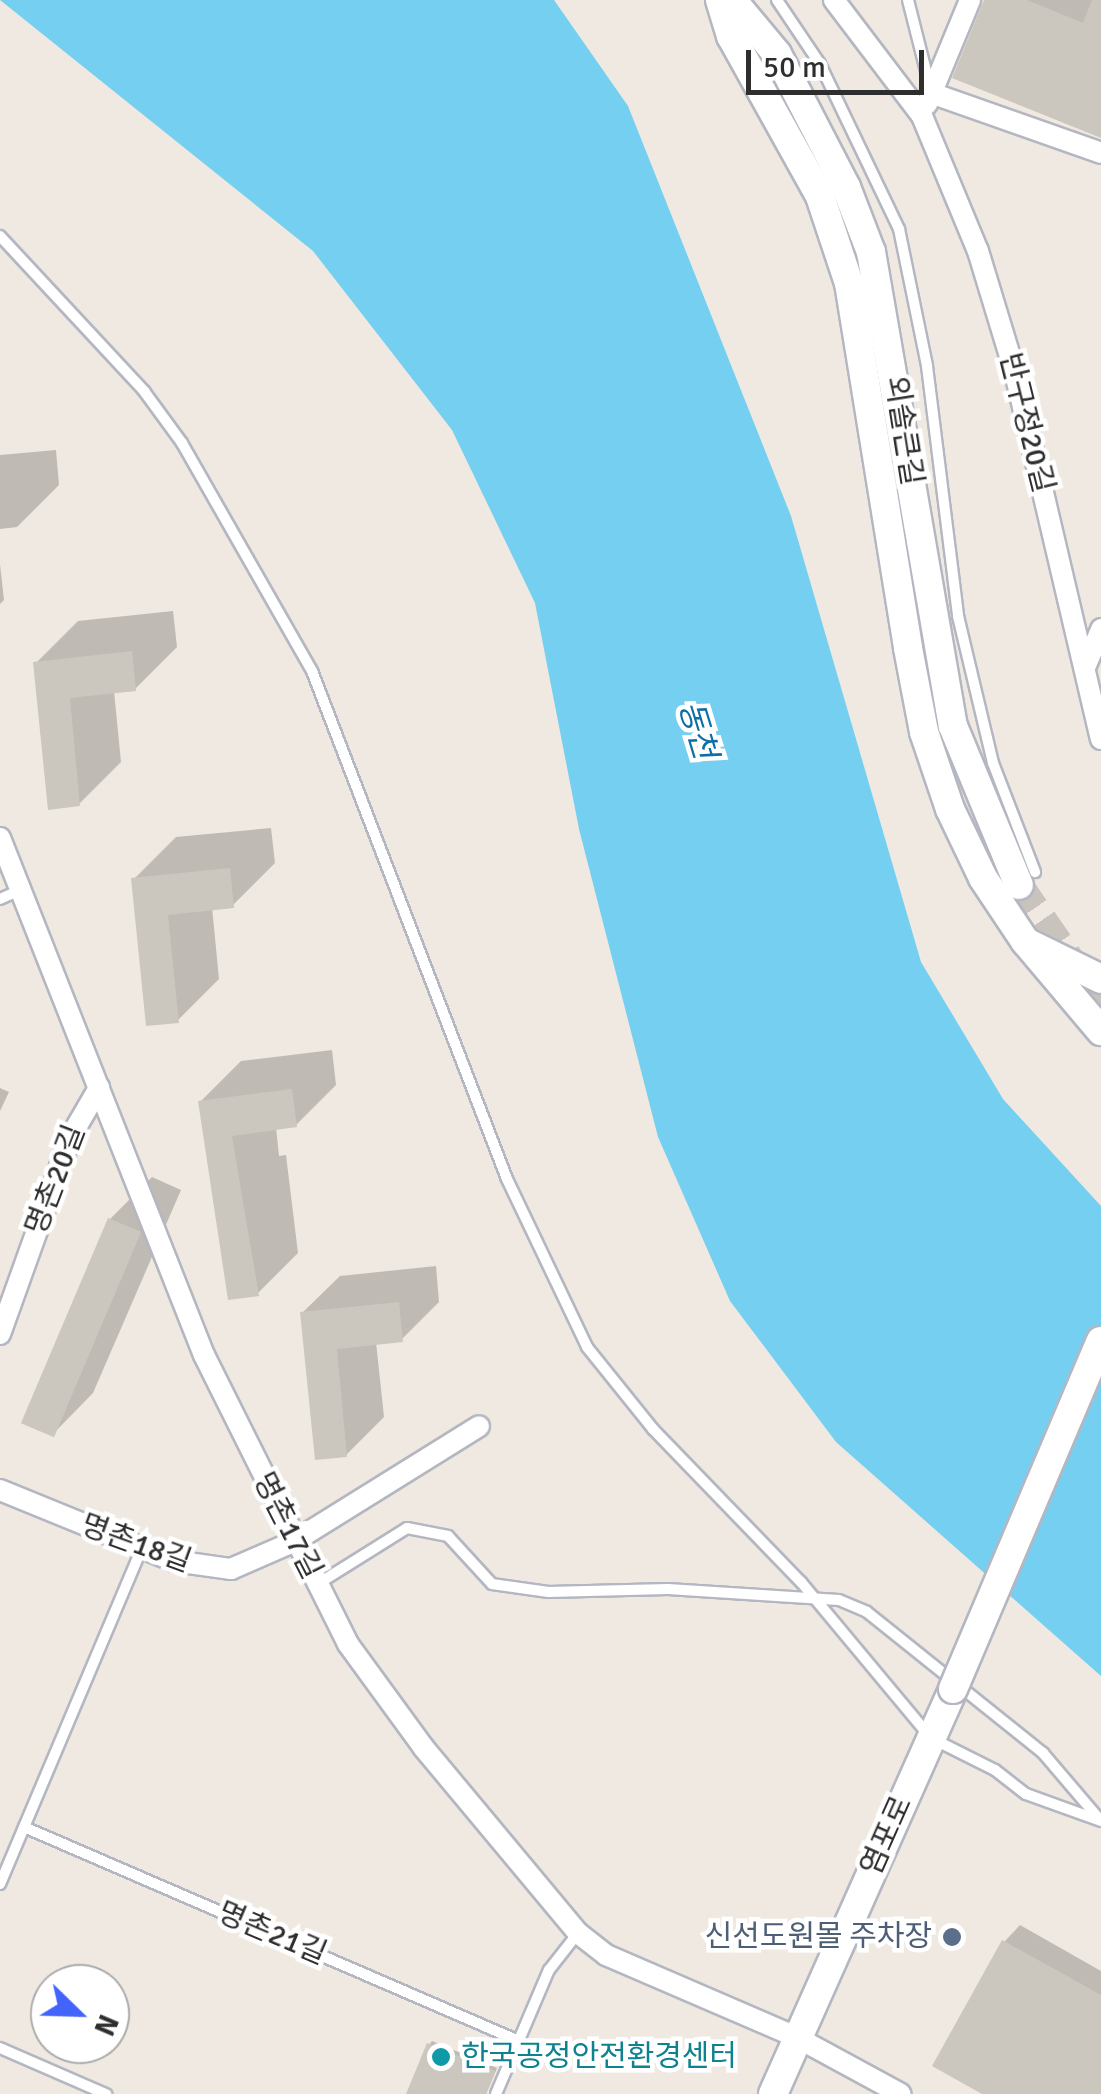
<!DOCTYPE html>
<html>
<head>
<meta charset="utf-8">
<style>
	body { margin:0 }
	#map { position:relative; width:1101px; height:2094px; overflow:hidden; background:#efe9e1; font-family:Signika,"Noto Sans KR",sans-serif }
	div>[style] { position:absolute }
	.water>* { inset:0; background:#75cff0 }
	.shadow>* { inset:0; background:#0003 }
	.building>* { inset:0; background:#cbc7bf; transform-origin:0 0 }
	.secondary-tunnel>* { height:28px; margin-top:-14px; transform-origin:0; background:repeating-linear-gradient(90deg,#c8c4bd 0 28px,transparent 0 42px) }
	.roads { filter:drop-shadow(2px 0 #b4b7c1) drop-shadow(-2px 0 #b4b7c1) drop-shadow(0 2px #b4b7c1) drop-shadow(0 -2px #b4b7c1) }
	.lane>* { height:10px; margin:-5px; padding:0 5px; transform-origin:5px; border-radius:5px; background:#fff }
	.street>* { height:20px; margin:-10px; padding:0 10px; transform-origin:10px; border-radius:10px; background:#fff }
	.secondary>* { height:28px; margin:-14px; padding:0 14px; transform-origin:14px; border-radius:14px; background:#fff }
	.bridges { filter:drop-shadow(2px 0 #b4b7c1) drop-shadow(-2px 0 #b4b7c1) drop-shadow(0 2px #b4b7c1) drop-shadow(0 -2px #b4b7c1) }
	.secondary-bridge>* { height:28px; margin:-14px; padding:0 14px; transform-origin:14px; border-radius:14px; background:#fff }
	.dots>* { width:28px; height:28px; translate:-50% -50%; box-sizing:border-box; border:5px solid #fff; border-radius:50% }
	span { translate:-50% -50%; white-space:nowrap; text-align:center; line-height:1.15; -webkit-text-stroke:9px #fff; paint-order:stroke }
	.street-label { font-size:30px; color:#2e2e2e }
	.service-label { font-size:30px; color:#4e5e75 }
	.right { translate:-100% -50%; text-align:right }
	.culture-label { font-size:30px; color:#0d838f }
	.left { translate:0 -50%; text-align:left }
	.water-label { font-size:32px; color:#0d6fa3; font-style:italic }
	.north { position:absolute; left:30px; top:1964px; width:100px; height:100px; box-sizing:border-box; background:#fff; border:2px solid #ababab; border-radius:50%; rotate:113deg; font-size:28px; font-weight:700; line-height:40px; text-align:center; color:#2e2e2e }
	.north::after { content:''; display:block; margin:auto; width:35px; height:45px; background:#4264fb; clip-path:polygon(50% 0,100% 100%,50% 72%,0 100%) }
	.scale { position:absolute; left:746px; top:50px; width:178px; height:45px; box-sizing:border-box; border:5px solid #2e2e2e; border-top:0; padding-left:12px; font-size:30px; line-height:35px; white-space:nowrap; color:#2e2e2e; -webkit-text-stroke:8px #fff; paint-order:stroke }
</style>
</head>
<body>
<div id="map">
	<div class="water">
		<i style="clip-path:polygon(0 0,554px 0,628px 106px,791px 516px,921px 962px,1003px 1099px,1101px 1206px,1101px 1676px,836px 1442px,730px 1301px,658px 1137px,579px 829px,535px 603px,452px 430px,313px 251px)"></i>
	</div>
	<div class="shadow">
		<i style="clip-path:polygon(985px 0,1101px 0,1101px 135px)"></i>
		<i style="clip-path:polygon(56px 450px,59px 485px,17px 527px,0 529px,0 455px)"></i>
		<i style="clip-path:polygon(0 564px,4px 600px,0 604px)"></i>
		<i style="clip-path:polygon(173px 611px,177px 647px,135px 689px,114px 691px,121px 762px,79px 804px,36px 663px,78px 621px)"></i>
		<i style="clip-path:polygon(271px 828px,275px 863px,233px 905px,212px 907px,219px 979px,177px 1021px,134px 879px,176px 837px)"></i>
		<i style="clip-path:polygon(332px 1050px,336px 1085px,296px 1125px,276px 1127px,279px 1156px,286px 1155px,298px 1253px,257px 1294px,200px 1102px,241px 1061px)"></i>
		<i style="clip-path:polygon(0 1088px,9px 1092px,0 1111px)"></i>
		<i style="clip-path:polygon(152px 1177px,181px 1190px,93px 1393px,52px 1435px,110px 1219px)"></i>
		<i style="clip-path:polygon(436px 1266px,439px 1302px,402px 1339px,376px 1342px,384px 1417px,346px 1455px,302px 1313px,340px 1276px)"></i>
		<i style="clip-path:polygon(1020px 1925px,1101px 1971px,1101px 2094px,988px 2094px,1004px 1942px)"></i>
		<i style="clip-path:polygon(432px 2041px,497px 2068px,486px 2094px,429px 2045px)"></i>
	</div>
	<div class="building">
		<i style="clip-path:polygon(984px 0,1027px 0,1083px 23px,1092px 0,1101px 0,1101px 138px,952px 78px)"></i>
		<i style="clip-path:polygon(132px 651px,136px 691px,70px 698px,80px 806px,48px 810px,33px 662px)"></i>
		<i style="clip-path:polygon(230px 868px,234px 908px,168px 915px,179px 1023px,146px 1026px,131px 878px)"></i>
		<i style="clip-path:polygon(292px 1089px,297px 1127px,232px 1136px,259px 1296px,228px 1300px,198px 1101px)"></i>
		<i style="left:108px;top:1218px;width:36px;height:223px;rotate:23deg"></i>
		<i style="clip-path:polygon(399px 1302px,403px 1342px,337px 1349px,347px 1457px,315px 1460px,300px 1312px)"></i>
		<i style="clip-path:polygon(1002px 1940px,1101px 1995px,1101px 2094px,982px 2094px,932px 2066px)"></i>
		<i style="clip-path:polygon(427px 2043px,495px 2071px,486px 2094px,406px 2094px)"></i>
	</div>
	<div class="secondary-tunnel">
		<i style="left:1019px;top:885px;width:145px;rotate:55.4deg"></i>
	</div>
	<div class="roads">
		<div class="lane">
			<i style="left:777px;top:0;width:77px;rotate:56.1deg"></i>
			<i style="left:820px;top:64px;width:183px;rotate:64.4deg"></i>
			<i style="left:899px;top:229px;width:140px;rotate:78.4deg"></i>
			<i style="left:927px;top:366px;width:252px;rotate:82.9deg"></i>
			<i style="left:958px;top:616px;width:151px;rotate:76.6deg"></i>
			<i style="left:993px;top:763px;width:117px;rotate:68.9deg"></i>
			<i style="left:908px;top:0;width:94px;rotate:75.8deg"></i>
			<i style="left:0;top:236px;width:212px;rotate:47.1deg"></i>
			<i style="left:144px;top:391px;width:64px;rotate:53.8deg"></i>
			<i style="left:182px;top:443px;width:262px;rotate:60.3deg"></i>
			<i style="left:312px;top:671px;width:544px;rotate:69deg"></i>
			<i style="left:507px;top:1179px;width:186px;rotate:64.5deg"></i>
			<i style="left:587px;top:1347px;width:105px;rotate:51.2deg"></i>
			<i style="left:653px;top:1429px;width:213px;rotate:46deg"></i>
			<i style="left:801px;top:1582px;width:203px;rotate:50.2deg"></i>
			<i style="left:931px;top:1738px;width:72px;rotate:26.6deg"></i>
			<i style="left:995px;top:1770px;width:39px;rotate:38deg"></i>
			<i style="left:1026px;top:1794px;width:80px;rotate:19.8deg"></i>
			<i style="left:0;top:899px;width:22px;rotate:-24deg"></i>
			<i style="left:316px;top:1585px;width:107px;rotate:-32.1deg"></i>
			<i style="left:407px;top:1528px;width:42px;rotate:11deg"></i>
			<i style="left:448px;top:1536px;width:65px;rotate:47.5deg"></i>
			<i style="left:492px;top:1584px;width:57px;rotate:8.1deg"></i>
			<i style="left:548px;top:1592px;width:120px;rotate:-1.4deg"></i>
			<i style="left:668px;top:1589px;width:171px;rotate:3.7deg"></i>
			<i style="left:839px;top:1600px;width:30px;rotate:23deg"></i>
			<i style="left:867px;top:1612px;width:226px;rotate:38.7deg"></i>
			<i style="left:1043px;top:1753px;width:88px;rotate:49.6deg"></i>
			<i style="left:24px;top:1827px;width:539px;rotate:23.38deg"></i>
			<i style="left:0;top:1884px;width:363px;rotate:-67.1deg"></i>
			<i style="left:0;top:2048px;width:116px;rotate:23.5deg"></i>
			<i style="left:496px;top:2094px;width:135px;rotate:-66.9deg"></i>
			<i style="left:549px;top:1970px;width:47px;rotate:-51.9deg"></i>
		</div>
		<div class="street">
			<i style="left:834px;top:0;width:146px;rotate:52.8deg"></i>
			<i style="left:922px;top:116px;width:146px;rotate:67.5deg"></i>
			<i style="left:978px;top:251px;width:127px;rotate:73.1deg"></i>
			<i style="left:1015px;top:373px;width:376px;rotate:76.8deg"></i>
			<i style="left:931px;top:93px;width:180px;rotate:19.4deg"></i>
			<i style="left:927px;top:104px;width:113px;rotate:-67.5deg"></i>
			<i style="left:1086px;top:665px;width:39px;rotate:-67deg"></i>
			<i style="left:0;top:838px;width:556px;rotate:68.47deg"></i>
			<i style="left:204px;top:1355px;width:323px;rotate:63.5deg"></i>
			<i style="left:348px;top:1644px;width:127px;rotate:53.9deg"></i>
			<i style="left:423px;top:1747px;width:242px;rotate:50.2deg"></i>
			<i style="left:578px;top:1933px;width:36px;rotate:38deg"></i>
			<i style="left:606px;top:1955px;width:207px;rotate:23.3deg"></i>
			<i style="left:796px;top:2037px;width:119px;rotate:28.5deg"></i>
			<i style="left:0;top:1334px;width:210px;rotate:-70.3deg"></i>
			<i style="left:71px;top:1136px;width:56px;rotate:-59.7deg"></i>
			<i style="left:0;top:1490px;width:188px;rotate:22.2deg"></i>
			<i style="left:174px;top:1561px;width:58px;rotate:8deg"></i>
			<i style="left:231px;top:1569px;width:68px;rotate:-23.5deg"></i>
			<i style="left:293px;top:1542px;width:219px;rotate:-31.9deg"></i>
		</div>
		<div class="secondary">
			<i style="left:720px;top:0;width:38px;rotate:73deg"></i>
			<i style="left:731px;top:36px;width:183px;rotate:60.9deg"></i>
			<i style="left:820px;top:196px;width:92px;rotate:71.6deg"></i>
			<i style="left:849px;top:283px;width:370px;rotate:80.8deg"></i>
			<i style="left:908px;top:648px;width:86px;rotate:79.2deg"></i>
			<i style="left:924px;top:732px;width:81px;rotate:71.3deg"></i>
			<i style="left:950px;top:809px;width:76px;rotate:64.4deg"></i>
			<i style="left:983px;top:878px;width:76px;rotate:56.3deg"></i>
			<i style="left:1025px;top:941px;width:118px;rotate:49.8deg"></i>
			<i style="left:732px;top:0;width:70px;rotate:50.2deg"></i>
			<i style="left:777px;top:54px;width:150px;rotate:62.6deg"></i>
			<i style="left:846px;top:187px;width:70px;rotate:69deg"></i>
			<i style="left:871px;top:252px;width:481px;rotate:80.2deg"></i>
			<i style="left:953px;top:726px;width:172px;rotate:67.5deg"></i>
			<i style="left:1030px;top:944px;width:79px;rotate:26.2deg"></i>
			<i style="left:773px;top:2094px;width:443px;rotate:-66deg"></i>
		</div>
	</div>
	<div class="bridges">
		<div class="secondary-bridge">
			<i style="left:953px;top:1689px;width:378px;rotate:-67deg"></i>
		</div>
	</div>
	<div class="dots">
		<i style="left:952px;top:1937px;background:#5c6f8a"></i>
		<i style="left:441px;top:2057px;background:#0f9aa8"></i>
	</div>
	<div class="street-label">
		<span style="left:1026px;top:423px;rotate:76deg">반구정20길</span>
		<span style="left:903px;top:431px;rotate:81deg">외솔큰길</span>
		<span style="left:56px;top:1180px;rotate:-69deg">명촌20길</span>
		<span style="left:287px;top:1526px;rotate:63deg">명촌17길</span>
		<span style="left:136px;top:1544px;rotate:20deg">명촌18길</span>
		<span style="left:887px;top:1836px;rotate:-66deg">염포로</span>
		<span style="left:272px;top:1934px;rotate:23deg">명촌21길</span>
	</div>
	<div class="service-label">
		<span class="right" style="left:932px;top:1937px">신선도원몰 주차장</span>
	</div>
	<div class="culture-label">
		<span class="left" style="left:461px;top:2057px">한국공정안전환경센터</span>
	</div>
	<div class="water-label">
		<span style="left:697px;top:730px;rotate:73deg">동천</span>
	</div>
	<div class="north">N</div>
	<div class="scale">50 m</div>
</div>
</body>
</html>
